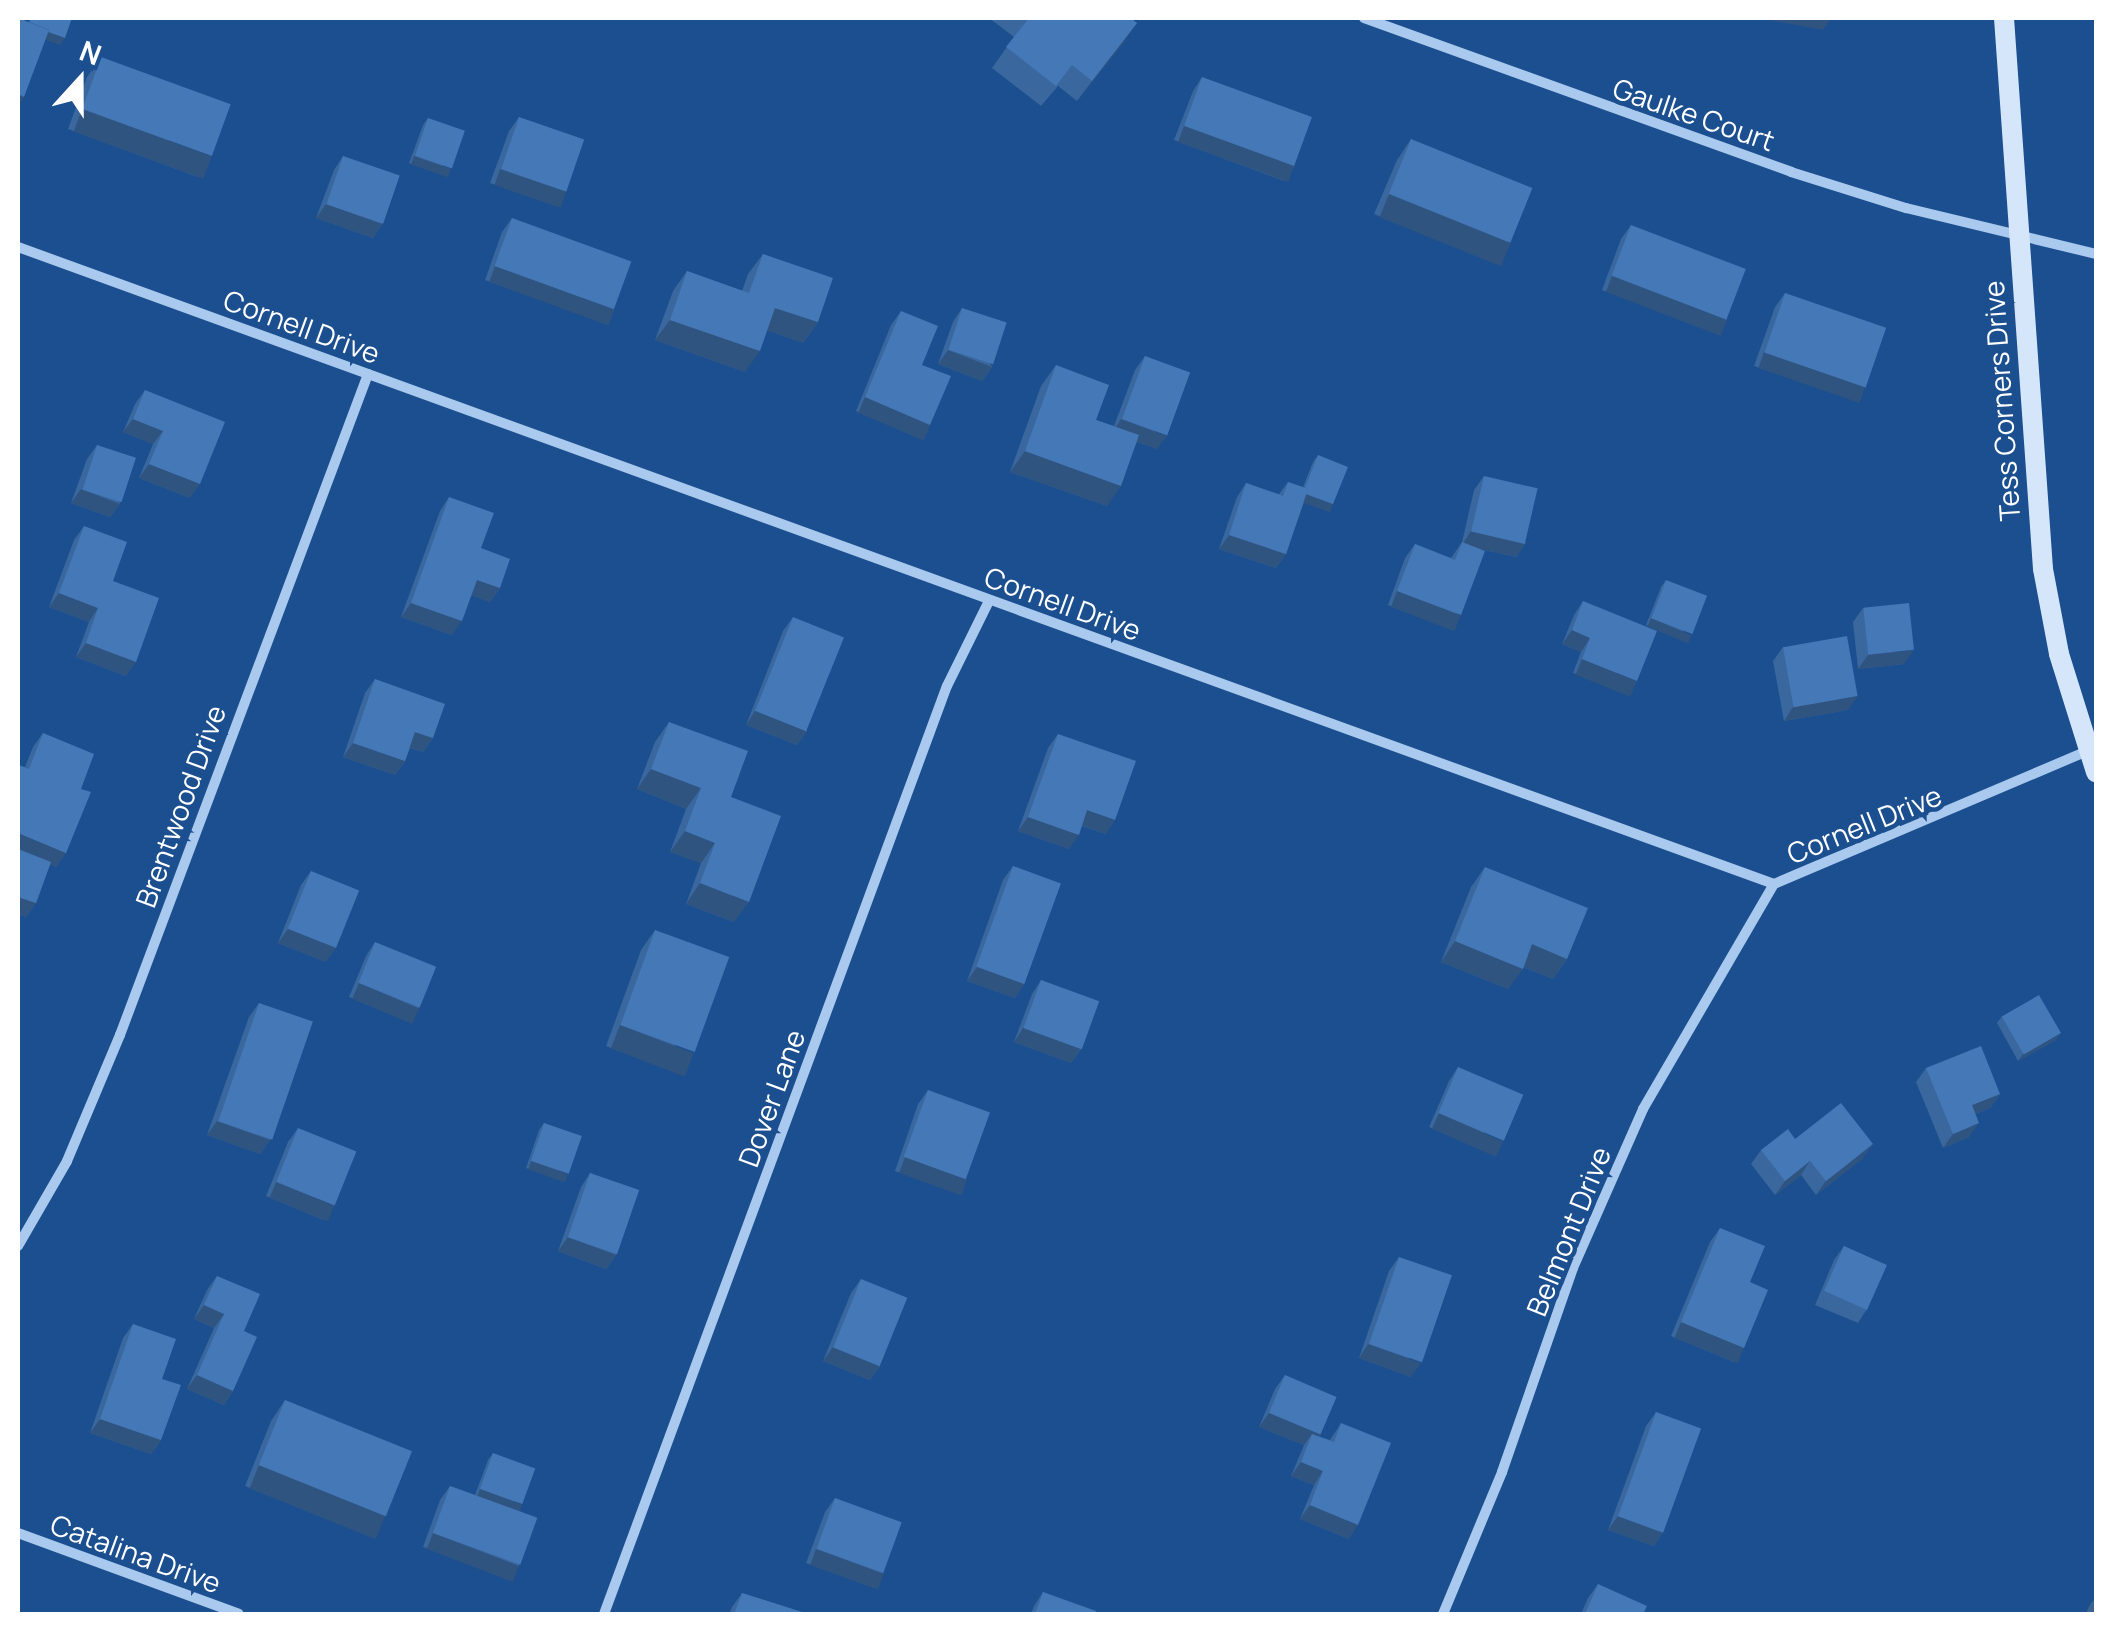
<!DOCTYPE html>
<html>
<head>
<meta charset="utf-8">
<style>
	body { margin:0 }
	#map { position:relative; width:2114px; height:1632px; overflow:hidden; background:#1b4f8f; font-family:Manrope,sans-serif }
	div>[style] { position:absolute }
	.stream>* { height:12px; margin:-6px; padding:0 6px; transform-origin:6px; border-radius:6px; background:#3c6290 }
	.street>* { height:10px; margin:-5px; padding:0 5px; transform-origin:5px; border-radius:5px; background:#a9c9ee }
	.secondary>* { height:20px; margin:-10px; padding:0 10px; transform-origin:10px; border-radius:10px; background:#d6e6fa }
	.wall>* { inset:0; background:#3a679d }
	.shaded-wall>* { inset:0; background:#305480; transform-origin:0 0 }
	.building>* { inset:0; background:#4478b7; transform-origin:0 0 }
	span { translate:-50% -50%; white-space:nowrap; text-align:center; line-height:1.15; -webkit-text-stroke:9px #1b4f8f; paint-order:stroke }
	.street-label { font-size:28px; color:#fff }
	.frame { position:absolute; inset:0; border:20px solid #fff; pointer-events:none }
	.north { position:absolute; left:30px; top:30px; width:100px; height:100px; -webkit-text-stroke:8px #1b4f8f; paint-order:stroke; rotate:21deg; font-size:28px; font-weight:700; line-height:40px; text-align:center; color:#fff }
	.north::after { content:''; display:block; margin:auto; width:35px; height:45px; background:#fff; clip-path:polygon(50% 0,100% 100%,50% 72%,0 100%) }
</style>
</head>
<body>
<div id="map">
	<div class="stream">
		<i style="left:2092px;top:1614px;width:9px;rotate:-63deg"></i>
	</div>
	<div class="street">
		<i style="left:1364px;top:18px;width:454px;rotate:19.8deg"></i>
		<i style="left:1791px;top:172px;width:121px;rotate:17.4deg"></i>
		<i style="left:1906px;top:208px;width:195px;rotate:13.6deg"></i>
		<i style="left:18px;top:247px;width:1868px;rotate:19.94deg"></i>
		<i style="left:1774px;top:884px;width:340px;rotate:-23deg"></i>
		<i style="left:18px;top:1246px;width:98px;rotate:-60deg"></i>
		<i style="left:67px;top:1161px;width:137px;rotate:-67.2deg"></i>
		<i style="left:120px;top:1035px;width:706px;rotate:-69.43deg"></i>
		<i style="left:18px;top:1533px;width:235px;rotate:20.1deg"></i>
		<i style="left:604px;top:1614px;width:989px;rotate:-69.72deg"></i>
		<i style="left:947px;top:686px;width:95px;rotate:-63.7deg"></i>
		<i style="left:1443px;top:1614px;width:154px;rotate:-67.4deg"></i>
		<i style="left:1502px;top:1472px;width:216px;rotate:-70.8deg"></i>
		<i style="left:1573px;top:1268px;width:174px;rotate:-66.2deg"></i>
		<i style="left:1643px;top:1109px;width:260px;rotate:-59.8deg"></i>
	</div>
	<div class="secondary">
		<i style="left:2004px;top:18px;width:552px;rotate:85.95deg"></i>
		<i style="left:2043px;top:569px;width:86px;rotate:79.3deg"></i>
		<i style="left:2059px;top:654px;width:124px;rotate:72.6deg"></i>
	</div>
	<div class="wall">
		<i style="clip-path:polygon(989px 18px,1130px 18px,1137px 23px,1077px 101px,1058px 86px,1041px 106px,992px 68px,1014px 37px)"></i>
		<i style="clip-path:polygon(101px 57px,198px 177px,68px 129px,87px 77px)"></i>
		<i style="clip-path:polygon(1202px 77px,1294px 167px,1284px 181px,1174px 140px,1193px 91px)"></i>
		<i style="clip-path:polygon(519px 117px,566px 192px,556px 206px,490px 183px,509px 131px)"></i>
		<i style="clip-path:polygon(428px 118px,446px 176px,409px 163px,423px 125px)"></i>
		<i style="clip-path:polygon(1411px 139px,1510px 244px,1496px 264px,1374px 214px,1397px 160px)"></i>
		<i style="clip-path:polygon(343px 156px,382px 224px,373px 238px,316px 218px,334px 170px)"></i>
		<i style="clip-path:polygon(512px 218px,605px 323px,485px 280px,502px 232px)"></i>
		<i style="clip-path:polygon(1631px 225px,1727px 319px,1717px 333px,1602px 290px,1621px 239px)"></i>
		<i style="clip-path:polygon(763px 254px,818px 322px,803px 343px,767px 330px,745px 372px,655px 340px,673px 291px,687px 271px,742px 291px,748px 274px)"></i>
		<i style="clip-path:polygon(1785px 293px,1865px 387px,1856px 401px,1754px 366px,1775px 307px)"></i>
		<i style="clip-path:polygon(962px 308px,992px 367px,982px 381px,938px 364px,953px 322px)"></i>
		<i style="clip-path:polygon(901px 311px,922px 365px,930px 425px,921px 439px,856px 411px,891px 325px)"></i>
		<i style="clip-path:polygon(1145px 356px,1157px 449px,1137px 442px,1107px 506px,1010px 472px,1041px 386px,1056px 365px,1096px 420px,1114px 426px,1135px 370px)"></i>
		<i style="clip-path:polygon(145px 390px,190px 498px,139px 478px,153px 444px,123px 432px,135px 404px)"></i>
		<i style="clip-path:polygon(97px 445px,120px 504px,110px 517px,71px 503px,87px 459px)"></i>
		<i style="clip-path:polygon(1318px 455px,1333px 504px,1328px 511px,1304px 502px,1286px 554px,1276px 568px,1219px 549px,1237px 497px,1246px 483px,1279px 494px,1288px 482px,1303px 487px,1313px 462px)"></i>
		<i style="clip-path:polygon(1484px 476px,1526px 543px,1516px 557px,1480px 549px,1451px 629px,1388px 605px,1405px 558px,1415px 544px,1451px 558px,1462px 542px,1474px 490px)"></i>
		<i style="clip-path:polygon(449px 497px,481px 548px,500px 588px,490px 602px,471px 595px,452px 635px,401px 617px,440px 511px)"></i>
		<i style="clip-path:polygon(84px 526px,113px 581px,126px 676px,76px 657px,89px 622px,49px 607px,74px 540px)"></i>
		<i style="clip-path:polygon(1666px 580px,1687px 642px,1646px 625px,1661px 587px)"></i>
		<i style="clip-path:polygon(1583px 601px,1628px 695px,1573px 673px,1581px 652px,1562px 644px,1574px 615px)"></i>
		<i style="clip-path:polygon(1863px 608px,1904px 664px,1858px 669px,1853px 622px)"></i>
		<i style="clip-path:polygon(793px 617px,807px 731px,797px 745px,746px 725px,783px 631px)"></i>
		<i style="clip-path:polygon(1783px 647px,1848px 710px,1784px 721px,1773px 661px)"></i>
		<i style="clip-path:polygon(375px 679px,433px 738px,423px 752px,410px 748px,405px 761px,395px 775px,343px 757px,365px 693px)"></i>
		<i style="clip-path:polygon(669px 722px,731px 797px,734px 922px,686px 904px,701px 863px,670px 852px,686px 809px,637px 789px,655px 742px)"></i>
		<i style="clip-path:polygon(43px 733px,81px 789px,66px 853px,56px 867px,50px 864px,36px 903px,26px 917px,18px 914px,18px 765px,25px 767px,33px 747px)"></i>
		<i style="clip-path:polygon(1058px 734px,1106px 834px,1082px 826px,1069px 849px,1018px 831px,1048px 748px)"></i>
		<i style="clip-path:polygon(1013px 866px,1024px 984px,1015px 998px,967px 981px,1003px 880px)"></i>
		<i style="clip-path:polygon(1485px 867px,1567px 959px,1553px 979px,1523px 967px,1508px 989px,1441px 962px,1471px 887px)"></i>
		<i style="clip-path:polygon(311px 871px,326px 962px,278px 943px,301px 885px)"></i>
		<i style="clip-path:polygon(655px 930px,680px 1074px,606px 1046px,641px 950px)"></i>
		<i style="clip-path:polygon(375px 942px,419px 1008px,409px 1022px,349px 997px,366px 956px)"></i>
		<i style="clip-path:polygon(1041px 980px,1081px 1049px,1071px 1063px,1014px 1042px,1032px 994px)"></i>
		<i style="clip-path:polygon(259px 1003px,270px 1140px,260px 1154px,207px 1135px,249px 1017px)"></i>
		<i style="clip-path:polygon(2002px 1016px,2056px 1040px,2018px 1061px,1997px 1023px)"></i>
		<i style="clip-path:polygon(1458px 1067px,1493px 1155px,1429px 1127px,1449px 1081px)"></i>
		<i style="clip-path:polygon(1926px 1068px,2000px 1094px,1990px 1108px,1975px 1114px,1969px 1137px,1943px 1148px,1916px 1082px)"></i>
		<i style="clip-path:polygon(928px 1090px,957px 1193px,895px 1171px,918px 1104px)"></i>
		<i style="clip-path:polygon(544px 1123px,563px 1181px,526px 1168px,539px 1130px)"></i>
		<i style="clip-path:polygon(298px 1128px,324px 1220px,266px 1196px,288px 1142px)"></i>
		<i style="clip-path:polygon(1795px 1139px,1863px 1158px,1816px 1195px,1801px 1175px,1775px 1195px,1751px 1164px,1761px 1150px)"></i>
		<i style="clip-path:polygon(590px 1173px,616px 1255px,606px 1269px,558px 1251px,581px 1187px)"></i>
		<i style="clip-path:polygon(1720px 1228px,1750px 1282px,1734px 1362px,1671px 1336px,1710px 1242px)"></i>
		<i style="clip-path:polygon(1844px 1246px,1867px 1309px,1858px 1323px,1815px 1305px,1834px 1260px)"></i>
		<i style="clip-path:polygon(1399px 1257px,1411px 1377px,1359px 1358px,1389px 1271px)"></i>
		<i style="clip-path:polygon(217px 1276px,233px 1391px,224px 1405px,187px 1389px,214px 1328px,194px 1319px,207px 1290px)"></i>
		<i style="clip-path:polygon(861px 1279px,880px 1366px,870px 1380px,823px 1361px,851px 1293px)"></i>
		<i style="clip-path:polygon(133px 1324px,162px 1379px,161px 1440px,151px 1454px,90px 1433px,123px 1338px)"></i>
		<i style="clip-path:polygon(1285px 1375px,1320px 1437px,1330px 1440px,1341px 1423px,1349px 1539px,1300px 1519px,1314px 1485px,1291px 1476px,1304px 1445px,1259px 1427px,1275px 1389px)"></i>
		<i style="clip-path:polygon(285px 1400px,385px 1516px,371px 1537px,245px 1486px,271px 1421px)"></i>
		<i style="clip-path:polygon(1656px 1412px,1663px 1532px,1654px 1546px,1608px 1530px,1646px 1426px)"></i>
		<i style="clip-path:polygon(493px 1453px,518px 1510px,519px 1566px,509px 1580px,423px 1547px,440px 1500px,450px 1486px,475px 1495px,488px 1460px)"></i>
		<i style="clip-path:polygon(835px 1498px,883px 1574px,874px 1588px,806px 1563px,825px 1512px)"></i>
		<i style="clip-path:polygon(1598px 1584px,1643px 1614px,1581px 1614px,1588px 1598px)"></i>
		<i style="clip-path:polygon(1043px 1592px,1095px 1614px,1031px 1614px,1034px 1606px)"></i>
		<i style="clip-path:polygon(742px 1593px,808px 1614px,729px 1614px,732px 1607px)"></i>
	</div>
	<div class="shaded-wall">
		<i style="clip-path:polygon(1772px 18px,1831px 18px,1823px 30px,1770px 20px)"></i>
		<i style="clip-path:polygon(1137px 23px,1123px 44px,1077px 101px,1092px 81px)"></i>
		<i style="clip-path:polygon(28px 24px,65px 38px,60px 45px,23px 32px)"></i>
		<i style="clip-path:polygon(18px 94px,24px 97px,18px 107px)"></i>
		<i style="left:82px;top:109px;width:138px;height:24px;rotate:20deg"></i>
		<i style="left:1184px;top:126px;width:117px;height:17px;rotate:20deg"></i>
		<i style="left:414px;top:156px;width:39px;height:9px;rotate:19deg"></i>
		<i style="left:500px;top:169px;width:70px;height:17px;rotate:19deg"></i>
		<i style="left:1389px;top:194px;width:131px;height:25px;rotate:22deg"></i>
		<i style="clip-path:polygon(326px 204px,382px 224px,373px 238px,316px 218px)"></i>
		<i style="left:495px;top:266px;width:127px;height:17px;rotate:20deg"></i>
		<i style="left:1612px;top:276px;width:123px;height:17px;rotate:21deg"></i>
		<i style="clip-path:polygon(775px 308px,818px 322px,803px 343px,761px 328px)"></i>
		<i style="clip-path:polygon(670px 320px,760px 351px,745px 372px,655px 340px)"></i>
		<i style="clip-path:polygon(948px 350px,992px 367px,982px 381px,938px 364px)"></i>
		<i style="left:1764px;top:352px;width:107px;height:17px;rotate:19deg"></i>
		<i style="left:865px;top:397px;width:71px;height:17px;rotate:23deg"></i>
		<i style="clip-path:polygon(133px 419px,163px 431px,153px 444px,123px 432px)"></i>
		<i style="clip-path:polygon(1121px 419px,1167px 436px,1157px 449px,1112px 433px)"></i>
		<i style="clip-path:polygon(1025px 451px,1121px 486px,1107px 506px,1010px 472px)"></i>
		<i style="clip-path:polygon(149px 464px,200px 484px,190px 498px,139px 478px)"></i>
		<i style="clip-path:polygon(81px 489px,120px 504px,110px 517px,71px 503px)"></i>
		<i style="left:1303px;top:493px;width:32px;height:9px;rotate:20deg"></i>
		<i style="clip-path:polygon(1471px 531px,1526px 543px,1516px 557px,1462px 545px)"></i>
		<i style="clip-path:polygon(1229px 535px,1286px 554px,1276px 568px,1219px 549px)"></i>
		<i style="clip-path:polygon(477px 580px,500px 588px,490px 602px,467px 594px)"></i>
		<i style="left:1397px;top:591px;width:68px;height:17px;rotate:21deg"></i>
		<i style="clip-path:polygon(59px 593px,98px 608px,89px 622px,49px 607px)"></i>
		<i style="clip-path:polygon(411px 603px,462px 621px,452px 635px,401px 617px)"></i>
		<i style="left:1651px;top:618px;width:44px;height:9px;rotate:23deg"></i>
		<i style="clip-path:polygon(1572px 630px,1590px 638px,1581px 652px,1562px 644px)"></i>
		<i style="clip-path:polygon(86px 643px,136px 662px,126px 676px,76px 657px)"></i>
		<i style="clip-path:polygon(1914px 650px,1904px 664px,1858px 669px,1868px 655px)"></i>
		<i style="left:1582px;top:659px;width:59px;height:17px;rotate:22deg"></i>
		<i style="clip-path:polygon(1858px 696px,1848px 710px,1784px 721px,1793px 707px)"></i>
		<i style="clip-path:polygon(755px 711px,807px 731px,797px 745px,746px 725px)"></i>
		<i style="clip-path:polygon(415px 732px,433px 738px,423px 752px,405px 746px)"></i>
		<i style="clip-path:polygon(353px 743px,405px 761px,395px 775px,343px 757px)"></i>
		<i style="clip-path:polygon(651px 769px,701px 788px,686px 809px,637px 789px)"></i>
		<i style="clip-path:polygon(1087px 810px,1115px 820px,1106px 834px,1078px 824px)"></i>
		<i style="clip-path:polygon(1028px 817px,1079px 835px,1069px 849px,1018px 831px)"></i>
		<i style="clip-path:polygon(685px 831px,715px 843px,701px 863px,670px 852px)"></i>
		<i style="clip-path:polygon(18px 833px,66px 853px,56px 867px,18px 851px)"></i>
		<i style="clip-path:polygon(700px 883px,749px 902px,734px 922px,686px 904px)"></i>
		<i style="clip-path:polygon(18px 897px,36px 903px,26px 917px,18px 914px)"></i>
		<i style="clip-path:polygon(288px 929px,336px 948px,326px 962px,278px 943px)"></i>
		<i style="clip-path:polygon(1455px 941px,1523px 969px,1508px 989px,1441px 962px)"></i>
		<i style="clip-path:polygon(1532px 944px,1567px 959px,1553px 979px,1518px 965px)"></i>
		<i style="clip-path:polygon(977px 967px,1024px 984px,1015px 998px,967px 981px)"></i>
		<i style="left:359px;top:983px;width:65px;height:17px;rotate:23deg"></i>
		<i style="left:620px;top:1025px;width:79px;height:25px;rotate:21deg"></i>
		<i style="clip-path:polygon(1023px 1028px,1081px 1049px,1071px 1063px,1014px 1042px)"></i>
		<i style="clip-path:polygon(2061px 1033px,2056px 1040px,2018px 1061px,2023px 1054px)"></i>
		<i style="clip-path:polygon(2000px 1094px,1990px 1108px,1962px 1119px,1972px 1105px)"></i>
		<i style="left:1439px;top:1113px;width:70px;height:17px;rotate:24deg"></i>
		<i style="clip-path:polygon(217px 1121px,270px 1140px,260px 1154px,207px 1135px)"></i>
		<i style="clip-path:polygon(1979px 1123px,1969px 1137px,1943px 1148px,1953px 1134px)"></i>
		<i style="clip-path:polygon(1873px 1144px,1863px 1158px,1816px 1195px,1826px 1181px)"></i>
		<i style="left:905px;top:1157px;width:66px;height:17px;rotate:20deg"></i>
		<i style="left:531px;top:1161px;width:39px;height:9px;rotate:19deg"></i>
		<i style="clip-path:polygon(1810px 1161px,1801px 1175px,1775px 1195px,1785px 1181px)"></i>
		<i style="left:276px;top:1182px;width:63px;height:17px;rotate:22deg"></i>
		<i style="clip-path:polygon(568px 1237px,616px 1255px,606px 1269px,558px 1251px)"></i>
		<i style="clip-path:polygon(204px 1305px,224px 1314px,214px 1328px,194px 1319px)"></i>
		<i style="left:1681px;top:1322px;width:68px;height:17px;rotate:22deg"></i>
		<i style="clip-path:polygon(1368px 1344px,1421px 1363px,1411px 1377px,1359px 1358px)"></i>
		<i style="clip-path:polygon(833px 1347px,880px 1366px,870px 1380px,823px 1361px)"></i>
		<i style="clip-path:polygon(197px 1375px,233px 1391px,224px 1405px,187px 1389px)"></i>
		<i style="clip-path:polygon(1269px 1413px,1321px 1434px,1312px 1448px,1312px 1434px,1304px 1445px,1259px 1427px)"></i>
		<i style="clip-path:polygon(100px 1419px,161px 1440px,151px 1454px,90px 1433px)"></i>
		<i style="clip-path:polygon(1301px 1462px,1323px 1471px,1314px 1485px,1291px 1476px)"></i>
		<i style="left:259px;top:1465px;width:136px;height:25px;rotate:22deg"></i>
		<i style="left:480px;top:1489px;width:45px;height:9px;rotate:20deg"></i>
		<i style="clip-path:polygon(1310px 1505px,1358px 1525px,1349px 1539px,1300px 1519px)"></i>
		<i style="clip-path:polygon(1618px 1516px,1663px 1532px,1654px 1546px,1608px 1530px)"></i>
		<i style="left:433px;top:1533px;width:92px;height:17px;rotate:21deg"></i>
		<i style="left:816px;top:1549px;width:72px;height:17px;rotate:20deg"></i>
	</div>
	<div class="building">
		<i style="clip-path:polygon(18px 18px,49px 30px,24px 97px,18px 94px)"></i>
		<i style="clip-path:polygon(31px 18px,72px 18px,65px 38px,48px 32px,49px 30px,29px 22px)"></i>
		<i style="clip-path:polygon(1029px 18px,1130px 18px,1137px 23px,1092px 81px,1072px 65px,1056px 86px,1006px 47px)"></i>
		<i style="left:101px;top:57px;width:138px;height:55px;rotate:20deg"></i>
		<i style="left:1202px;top:77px;width:117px;height:52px;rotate:20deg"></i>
		<i style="left:519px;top:117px;width:69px;height:55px;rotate:19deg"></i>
		<i style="left:428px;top:118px;width:39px;height:40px;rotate:19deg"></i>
		<i style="left:1411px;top:139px;width:131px;height:59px;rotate:22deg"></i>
		<i style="left:343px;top:156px;width:60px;height:51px;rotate:19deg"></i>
		<i style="left:512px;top:218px;width:127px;height:51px;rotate:20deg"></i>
		<i style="left:1631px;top:225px;width:123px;height:54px;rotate:21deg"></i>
		<i style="clip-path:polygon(763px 254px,833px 278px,818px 322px,775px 308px,760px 351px,670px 320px,687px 271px,749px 293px)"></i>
		<i style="left:1785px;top:293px;width:107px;height:63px;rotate:19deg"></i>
		<i style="left:962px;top:308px;width:47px;height:44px;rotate:18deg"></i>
		<i style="clip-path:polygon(901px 311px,938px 326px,922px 365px,951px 376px,930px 425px,865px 397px)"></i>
		<i style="left:1145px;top:356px;width:48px;height:67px;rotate:20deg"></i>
		<i style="clip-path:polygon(1056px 365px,1109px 385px,1096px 420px,1139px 435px,1121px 486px,1025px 451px)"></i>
		<i style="clip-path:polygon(145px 390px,225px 422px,200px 484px,149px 464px,163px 431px,133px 419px)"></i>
		<i style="left:97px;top:445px;width:41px;height:47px;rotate:18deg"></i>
		<i style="clip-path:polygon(1318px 455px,1348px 467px,1333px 504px,1306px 494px,1308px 489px,1305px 488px)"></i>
		<i style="left:1484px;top:476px;width:55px;height:57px;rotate:13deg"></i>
		<i style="clip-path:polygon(1288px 482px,1308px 489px,1286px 554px,1229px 535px,1246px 483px,1283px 496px)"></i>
		<i style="clip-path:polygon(449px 497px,494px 513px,481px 548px,510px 559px,500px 588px,477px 580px,462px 621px,411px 603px)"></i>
		<i style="clip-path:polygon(84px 526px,127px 542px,113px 581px,159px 598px,136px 662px,86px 643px,98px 608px,59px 593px)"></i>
		<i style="clip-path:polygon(1462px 542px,1485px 551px,1461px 615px,1397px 591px,1415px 544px,1455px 560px)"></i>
		<i style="left:1666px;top:580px;width:44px;height:41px;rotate:21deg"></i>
		<i style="clip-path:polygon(1583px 601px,1657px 631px,1637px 681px,1582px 659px,1590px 638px,1572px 630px)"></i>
		<i style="left:1909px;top:603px;width:47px;height:46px;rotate:84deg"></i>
		<i style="left:793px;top:617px;width:55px;height:101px;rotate:22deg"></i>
		<i style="left:1847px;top:636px;width:61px;height:65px;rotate:80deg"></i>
		<i style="clip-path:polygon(375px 679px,445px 704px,433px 738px,415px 732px,405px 761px,353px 743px)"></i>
		<i style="clip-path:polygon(669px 722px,748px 751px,731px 797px,781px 816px,749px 902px,700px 883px,715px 843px,685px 831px,701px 788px,651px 769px)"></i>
		<i style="clip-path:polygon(43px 733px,94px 754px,81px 789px,91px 792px,66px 853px,18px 833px,18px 765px,29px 769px)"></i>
		<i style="clip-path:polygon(1058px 734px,1136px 761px,1115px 820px,1087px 810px,1079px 835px,1028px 817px)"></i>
		<i style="clip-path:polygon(18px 849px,51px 862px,36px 903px,18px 897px)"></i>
		<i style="left:1013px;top:866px;width:51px;height:107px;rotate:20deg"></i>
		<i style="clip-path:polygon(1485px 867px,1588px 908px,1567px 959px,1532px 944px,1523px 969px,1455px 941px)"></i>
		<i style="left:311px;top:871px;width:52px;height:62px;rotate:22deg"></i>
		<i style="left:655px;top:930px;width:79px;height:101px;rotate:20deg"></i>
		<i style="left:375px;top:942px;width:66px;height:44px;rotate:22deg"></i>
		<i style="left:1041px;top:980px;width:62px;height:51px;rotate:20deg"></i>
		<i style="left:2039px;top:995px;width:44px;height:43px;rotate:60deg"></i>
		<i style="left:259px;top:1003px;width:57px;height:125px;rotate:19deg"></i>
		<i style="clip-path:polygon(1981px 1046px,2000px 1094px,1972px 1105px,1979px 1123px,1953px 1134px,1926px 1068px)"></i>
		<i style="left:1458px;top:1067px;width:71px;height:50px;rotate:23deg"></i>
		<i style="left:928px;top:1090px;width:66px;height:71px;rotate:20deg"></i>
		<i style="clip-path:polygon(1841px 1103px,1873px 1144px,1826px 1181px,1810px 1161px,1785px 1181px,1761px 1150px,1788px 1129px,1795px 1139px)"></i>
		<i style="left:544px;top:1123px;width:40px;height:40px;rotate:19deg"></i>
		<i style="left:298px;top:1128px;width:63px;height:58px;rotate:22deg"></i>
		<i style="left:590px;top:1173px;width:52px;height:68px;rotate:19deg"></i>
		<i style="clip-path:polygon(1720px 1228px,1765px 1246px,1750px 1282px,1768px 1290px,1744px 1348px,1681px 1322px)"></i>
		<i style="left:1844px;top:1246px;width:47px;height:49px;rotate:24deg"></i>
		<i style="left:1399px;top:1257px;width:56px;height:92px;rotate:19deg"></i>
		<i style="clip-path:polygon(217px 1276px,260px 1294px,244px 1331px,257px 1337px,233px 1391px,197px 1375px,224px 1314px,204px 1305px)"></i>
		<i style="left:861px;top:1279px;width:50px;height:74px;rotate:22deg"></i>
		<i style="clip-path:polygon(133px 1324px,176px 1339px,162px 1379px,181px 1385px,161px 1440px,100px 1419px)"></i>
		<i style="left:1285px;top:1375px;width:56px;height:41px;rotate:23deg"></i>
		<i style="left:285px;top:1400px;width:137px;height:70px;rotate:22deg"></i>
		<i style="left:1656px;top:1412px;width:48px;height:111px;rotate:20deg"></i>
		<i style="clip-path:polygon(1341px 1423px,1391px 1443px,1358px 1525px,1310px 1505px,1323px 1471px,1301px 1462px,1312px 1434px,1334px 1442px)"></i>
		<i style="left:493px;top:1453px;width:45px;height:38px;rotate:20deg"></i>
		<i style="left:450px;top:1486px;width:93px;height:50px;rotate:20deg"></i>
		<i style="left:835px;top:1498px;width:71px;height:54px;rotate:20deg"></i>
		<i style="clip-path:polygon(1598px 1584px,1647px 1606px,1643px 1614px,1585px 1614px)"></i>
		<i style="clip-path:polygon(1043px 1592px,1096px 1611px,1095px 1614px,1035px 1614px)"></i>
		<i style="clip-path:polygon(742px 1593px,808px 1614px,734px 1614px)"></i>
	</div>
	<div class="street-label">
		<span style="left:1694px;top:114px;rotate:19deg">Gaulke Court</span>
		<span style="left:302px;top:326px;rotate:20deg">Cornell Drive</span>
		<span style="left:2001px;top:401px;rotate:-94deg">Tess Corners Drive</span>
		<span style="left:1063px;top:603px;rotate:20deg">Cornell Drive</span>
		<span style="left:180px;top:806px;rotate:-70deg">Brentwood Drive</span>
		<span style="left:1864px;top:824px;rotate:-22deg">Cornell Drive</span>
		<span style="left:771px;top:1098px;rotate:-70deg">Dover Lane</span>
		<span style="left:1568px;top:1231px;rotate:-68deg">Belmont Drive</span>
		<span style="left:136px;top:1553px;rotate:20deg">Catalina Drive</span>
	</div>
	<div class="frame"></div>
	<div class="north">N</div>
</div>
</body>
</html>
